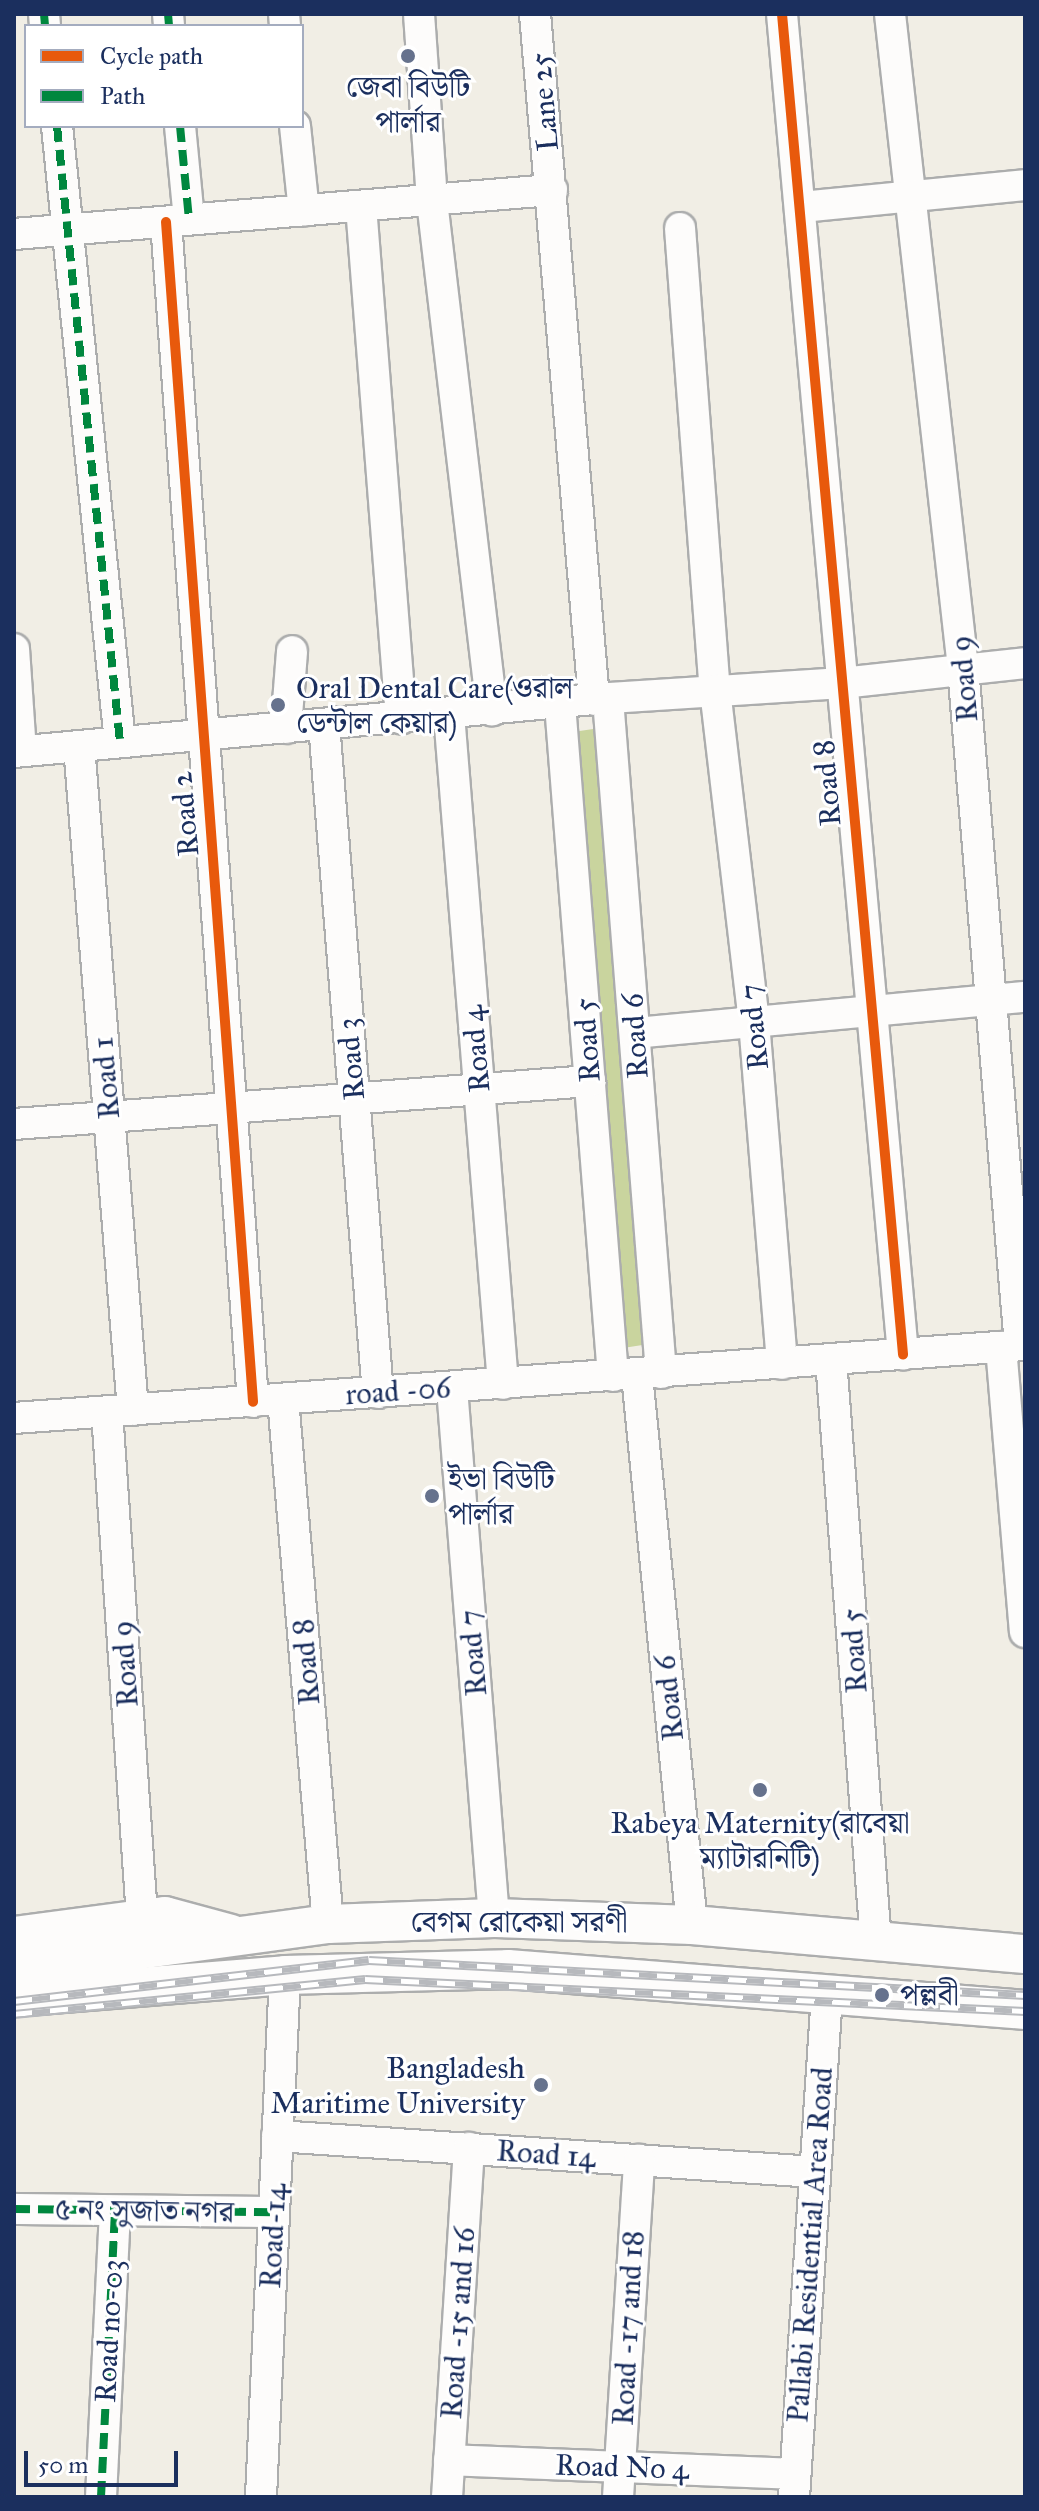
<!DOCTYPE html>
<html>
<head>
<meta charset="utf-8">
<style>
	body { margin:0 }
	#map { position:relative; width:1039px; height:2511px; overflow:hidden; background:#f1eee5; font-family:"IM FELL Great Primer","Noto Serif Bengali",serif }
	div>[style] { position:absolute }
	.green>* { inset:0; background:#c9d49e }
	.roads { filter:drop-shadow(2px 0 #acadad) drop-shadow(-2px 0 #acadad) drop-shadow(0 2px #acadad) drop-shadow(0 -2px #acadad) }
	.minor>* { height:30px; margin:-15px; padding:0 15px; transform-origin:15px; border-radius:15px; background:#fdfcfb }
	.major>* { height:38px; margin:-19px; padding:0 19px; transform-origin:19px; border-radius:19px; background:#fdfcfb }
	.rail>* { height:9px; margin-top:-4.5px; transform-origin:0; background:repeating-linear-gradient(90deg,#fff 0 18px,#b7b9bd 0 36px); box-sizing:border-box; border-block:2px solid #b7b9bd }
	.quiet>* { height:8px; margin-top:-4px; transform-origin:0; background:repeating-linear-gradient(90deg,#00873e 0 16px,transparent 0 24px) }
	.cycleway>* { height:10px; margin:-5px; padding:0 5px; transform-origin:5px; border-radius:5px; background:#e8590c }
	.dots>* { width:22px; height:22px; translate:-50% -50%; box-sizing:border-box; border:4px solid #fff; border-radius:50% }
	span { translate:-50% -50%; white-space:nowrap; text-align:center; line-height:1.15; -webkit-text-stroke:6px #fff; paint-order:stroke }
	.poi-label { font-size:30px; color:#1b2f5e }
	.left { translate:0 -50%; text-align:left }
	.right { translate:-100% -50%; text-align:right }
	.street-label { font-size:30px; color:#1b2f5e }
	.frame { position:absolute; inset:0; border:16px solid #1b2f5e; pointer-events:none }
	.legend { position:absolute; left:24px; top:24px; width:280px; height:104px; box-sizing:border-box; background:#fff; border:2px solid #a4acbf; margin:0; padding:10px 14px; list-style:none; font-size:24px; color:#1b2f5e }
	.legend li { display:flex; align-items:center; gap:16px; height:40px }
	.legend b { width:40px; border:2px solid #a4acbf }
	.scale { position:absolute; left:24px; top:2451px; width:154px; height:36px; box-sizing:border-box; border:4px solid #1b2f5e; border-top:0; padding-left:10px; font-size:24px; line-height:28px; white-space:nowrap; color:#1b2f5e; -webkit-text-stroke:6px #fff; paint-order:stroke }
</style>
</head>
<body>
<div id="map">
	<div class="green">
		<i style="clip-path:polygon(600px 728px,649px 1344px,623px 1348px,566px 733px)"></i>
	</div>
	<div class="roads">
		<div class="minor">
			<i style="left:44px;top:14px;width:12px;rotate:85deg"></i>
			<i style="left:168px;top:14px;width:12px;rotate:85deg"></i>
			<i style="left:284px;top:14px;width:12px;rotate:85deg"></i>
			<i style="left:419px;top:14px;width:187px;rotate:86deg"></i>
			<i style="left:432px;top:201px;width:513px;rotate:83.28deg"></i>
			<i style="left:535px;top:14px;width:688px;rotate:85.08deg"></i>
			<i style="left:782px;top:14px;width:1346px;rotate:84.84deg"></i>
			<i style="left:890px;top:14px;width:658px;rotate:83.63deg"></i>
			<i style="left:963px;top:668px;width:679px;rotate:85.19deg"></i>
			<i style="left:57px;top:126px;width:619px;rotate:84.16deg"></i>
			<i style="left:180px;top:126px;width:94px;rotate:84.5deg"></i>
			<i style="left:295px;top:126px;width:85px;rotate:84deg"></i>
			<i style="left:361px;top:206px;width:514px;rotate:85.53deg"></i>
			<i style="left:801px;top:207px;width:225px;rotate:-5.6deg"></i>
			<i style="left:166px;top:222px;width:1183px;rotate:85.78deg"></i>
			<i style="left:680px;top:228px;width:463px;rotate:85.7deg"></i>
			<i style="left:715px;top:690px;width:334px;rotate:83.3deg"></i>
			<i style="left:754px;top:1022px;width:343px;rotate:85.3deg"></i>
			<i style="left:14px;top:234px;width:540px;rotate:-4.68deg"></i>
			<i style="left:14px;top:649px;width:102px;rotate:86.1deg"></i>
			<i style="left:608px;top:699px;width:676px;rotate:85.5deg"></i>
			<i style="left:560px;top:704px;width:674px;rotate:85.49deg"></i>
			<i style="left:449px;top:714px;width:672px;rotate:85.39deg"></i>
			<i style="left:324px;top:724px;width:671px;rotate:85.39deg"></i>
			<i style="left:286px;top:728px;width:77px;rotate:-85.5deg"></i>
			<i style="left:79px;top:746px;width:666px;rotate:85.35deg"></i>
			<i style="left:14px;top:752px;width:582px;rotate:-5.22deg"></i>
			<i style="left:594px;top:699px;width:249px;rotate:-3.7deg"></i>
			<i style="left:842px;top:683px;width:184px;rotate:-6.2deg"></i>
			<i style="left:635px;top:1033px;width:392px;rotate:-5.3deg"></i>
			<i style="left:14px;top:1124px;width:578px;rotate:-4.27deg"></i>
			<i style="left:1001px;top:1347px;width:286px;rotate:85.2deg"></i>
			<i style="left:831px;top:1360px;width:584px;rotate:85.58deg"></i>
			<i style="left:637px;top:1375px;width:553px;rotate:84.29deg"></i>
			<i style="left:452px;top:1388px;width:532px;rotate:85.47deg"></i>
			<i style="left:283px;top:1399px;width:527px;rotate:85.1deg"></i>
			<i style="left:107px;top:1412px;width:505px;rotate:86.03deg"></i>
			<i style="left:14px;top:1418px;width:1014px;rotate:-4.13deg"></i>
			<i style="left:277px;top:2136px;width:539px;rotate:3.83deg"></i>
			<i style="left:14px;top:2209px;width:260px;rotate:0.7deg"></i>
			<i style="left:449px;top:2460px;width:346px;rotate:2.3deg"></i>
			<i style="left:101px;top:2497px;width:285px;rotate:-87.2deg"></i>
			<i style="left:261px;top:2497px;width:523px;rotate:-87.37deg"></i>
			<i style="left:447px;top:2497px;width:350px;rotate:-86.4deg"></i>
			<i style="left:618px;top:2497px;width:338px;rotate:-86.4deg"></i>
			<i style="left:794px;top:2497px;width:504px;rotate:-86.25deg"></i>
		</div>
		<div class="major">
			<i style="left:14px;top:1936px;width:152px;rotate:-7.5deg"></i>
			<i style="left:165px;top:1916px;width:68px;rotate:15.3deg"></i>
			<i style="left:14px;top:1967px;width:317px;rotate:-7.8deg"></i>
			<i style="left:328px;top:1924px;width:166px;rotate:-2.1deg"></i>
			<i style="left:494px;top:1918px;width:198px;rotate:2deg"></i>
			<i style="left:692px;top:1925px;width:334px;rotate:5deg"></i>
			<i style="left:14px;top:1997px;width:272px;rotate:-4.6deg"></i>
			<i style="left:285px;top:1975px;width:223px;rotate:-1.5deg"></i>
			<i style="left:508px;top:1969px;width:519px;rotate:4.53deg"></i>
		</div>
	</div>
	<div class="rail">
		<i style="left:14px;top:2001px;width:357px;rotate:-6.6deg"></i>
		<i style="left:369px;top:1960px;width:657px;rotate:3.05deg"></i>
		<i style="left:14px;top:2014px;width:353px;rotate:-5.7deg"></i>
		<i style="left:365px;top:1979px;width:661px;rotate:2.78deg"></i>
	</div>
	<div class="quiet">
		<i style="left:44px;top:14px;width:12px;rotate:85deg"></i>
		<i style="left:168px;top:14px;width:12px;rotate:85deg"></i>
		<i style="left:57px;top:126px;width:619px;rotate:84.16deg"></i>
		<i style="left:180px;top:126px;width:94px;rotate:84.5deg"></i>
		<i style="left:14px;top:2209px;width:260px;rotate:0.7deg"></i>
		<i style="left:101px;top:2497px;width:285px;rotate:-87.2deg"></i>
	</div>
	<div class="cycleway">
		<i style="left:782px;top:14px;width:1346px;rotate:84.84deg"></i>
		<i style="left:166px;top:222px;width:1183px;rotate:85.78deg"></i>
	</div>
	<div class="dots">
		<i style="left:408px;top:56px;background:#66728d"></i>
		<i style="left:278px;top:705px;background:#66728d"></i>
		<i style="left:432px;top:1496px;background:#66728d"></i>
		<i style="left:760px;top:1790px;background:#66728d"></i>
		<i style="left:882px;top:1995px;background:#66728d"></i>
		<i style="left:541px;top:2085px;background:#66728d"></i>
	</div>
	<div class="poi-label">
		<span style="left:408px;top:104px">জেবা বিউটি<br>পার্লার</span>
		<span class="left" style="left:296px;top:705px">Oral Dental Care(ওরাল<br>ডেন্টাল কেয়ার)</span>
		<span class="left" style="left:448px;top:1496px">ইভা বিউটি<br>পার্লার</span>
		<span style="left:760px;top:1840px">Rabeya Maternity(রাবেয়া<br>ম্যাটারনিটি)</span>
		<span class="left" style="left:900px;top:1995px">পল্লবী</span>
		<span class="right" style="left:525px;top:2085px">Bangladesh<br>Maritime University</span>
	</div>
	<div class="street-label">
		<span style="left:544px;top:102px;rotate:-95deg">Lane 25</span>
		<span style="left:964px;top:679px;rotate:-95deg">Road 9</span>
		<span style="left:827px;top:783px;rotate:-95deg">Road 8</span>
		<span style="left:185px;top:814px;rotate:-95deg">Road 2</span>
		<span style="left:754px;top:1027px;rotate:-96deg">Road 7</span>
		<span style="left:635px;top:1036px;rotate:-94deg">Road 6</span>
		<span style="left:587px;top:1040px;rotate:-94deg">Road 5</span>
		<span style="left:476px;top:1049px;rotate:-95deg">Road 4</span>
		<span style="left:351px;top:1059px;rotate:-95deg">Road 3</span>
		<span style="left:106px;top:1078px;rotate:-95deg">Road 1</span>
		<span style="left:398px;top:1391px;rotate:-4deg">road -06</span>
		<span style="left:854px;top:1651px;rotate:-94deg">Road 5</span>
		<span style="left:473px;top:1653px;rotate:-95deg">Road 7</span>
		<span style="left:306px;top:1662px;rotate:-95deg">Road 8</span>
		<span style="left:125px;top:1664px;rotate:-94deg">Road 9</span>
		<span style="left:669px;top:1698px;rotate:-96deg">Road 6</span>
		<span style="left:519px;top:1922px">বেগম রোকেয়া সরণী</span>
		<span style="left:546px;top:2154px;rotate:4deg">Road 14</span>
		<span style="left:144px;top:2211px;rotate:1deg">৫ নং সুজাত নগর</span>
		<span style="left:273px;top:2236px;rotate:-87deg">Road-14</span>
		<span style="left:810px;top:2245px;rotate:-86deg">Pallabi Residential Area Road</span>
		<span style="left:458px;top:2323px;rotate:-86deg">Road -15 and 16</span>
		<span style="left:628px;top:2328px;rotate:-87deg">Road -17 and 18</span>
		<span style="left:109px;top:2331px;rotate:-87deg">Road no-03</span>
		<span style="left:622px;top:2467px;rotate:2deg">Road No 4</span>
	</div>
	<div class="frame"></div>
	<ul class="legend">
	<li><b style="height:10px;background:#e8590c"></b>Cycle path</li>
	<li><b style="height:10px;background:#00873e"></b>Path</li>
	</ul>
	<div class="scale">50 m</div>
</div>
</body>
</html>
